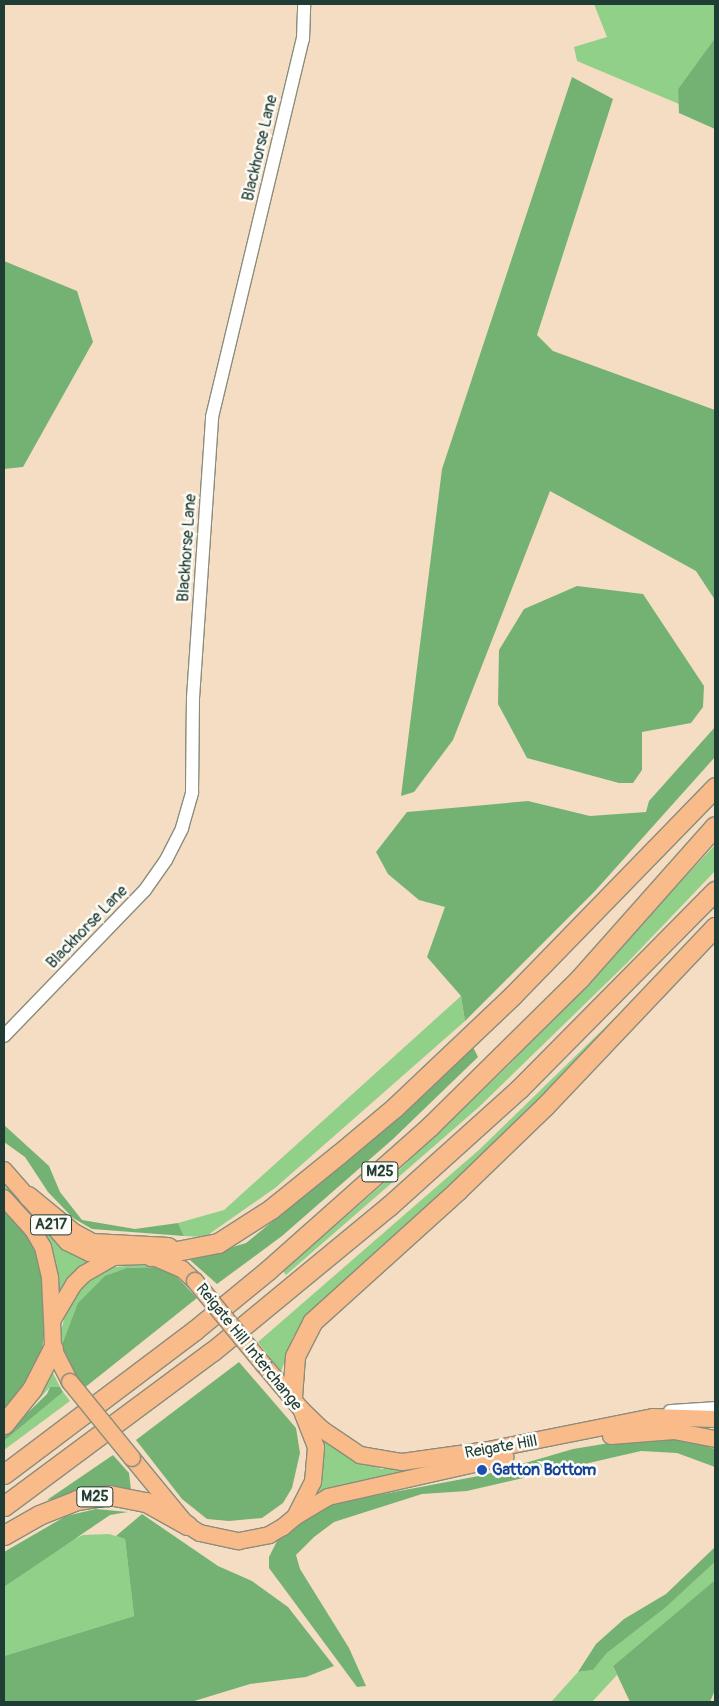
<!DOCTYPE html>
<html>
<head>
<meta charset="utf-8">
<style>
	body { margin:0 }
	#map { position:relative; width:719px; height:1706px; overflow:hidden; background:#f4ddc3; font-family:Pangolin,sans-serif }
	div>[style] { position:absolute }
	.green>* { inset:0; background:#90d088 }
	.forest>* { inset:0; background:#74b274 }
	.roads { filter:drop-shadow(1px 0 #8a8d7c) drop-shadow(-1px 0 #8a8d7c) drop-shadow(0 1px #8a8d7c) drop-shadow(0 -1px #8a8d7c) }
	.tertiary>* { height:12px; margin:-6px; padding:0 6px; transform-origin:6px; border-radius:6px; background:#fff }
	.primary>* { height:16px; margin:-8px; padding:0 8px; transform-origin:8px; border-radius:8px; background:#fabb8b }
	.trunk>* { height:16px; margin:-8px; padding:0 8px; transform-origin:8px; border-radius:8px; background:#fabb8b }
	.motorway>* { height:19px; margin:-9.5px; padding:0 9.5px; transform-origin:9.5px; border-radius:9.5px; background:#fabb8b }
	.bridges { filter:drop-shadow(1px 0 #8a8d7c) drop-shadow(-1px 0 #8a8d7c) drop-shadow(0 1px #8a8d7c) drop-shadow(0 -1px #8a8d7c) }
	.trunk-bridge>* { height:16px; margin:-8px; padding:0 8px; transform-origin:8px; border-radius:8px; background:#fabb8b }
	.dots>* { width:14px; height:14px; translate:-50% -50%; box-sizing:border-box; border:2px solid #fdfcf7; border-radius:50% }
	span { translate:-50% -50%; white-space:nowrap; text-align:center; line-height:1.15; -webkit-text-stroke:5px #fdfcf7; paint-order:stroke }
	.shield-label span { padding:1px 4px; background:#fdfcf7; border:1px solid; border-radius:4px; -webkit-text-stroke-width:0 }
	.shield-label { font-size:15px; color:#1f3d34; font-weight:700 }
	.street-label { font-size:16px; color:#1f3d34 }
	.transit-label { font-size:16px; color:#164399; font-weight:700 }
	.left { translate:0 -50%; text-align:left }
	.frame { position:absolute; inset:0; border:5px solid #1f3d34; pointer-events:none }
</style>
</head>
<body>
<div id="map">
	<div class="green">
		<i style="clip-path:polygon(594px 4px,715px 4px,715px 38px,678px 89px,679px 104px,577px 61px,574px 47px,607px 37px)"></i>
		<i style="clip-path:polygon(715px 845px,715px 871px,628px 962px,479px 1107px,286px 1275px,283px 1271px,398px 1171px,509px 1065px)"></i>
		<i style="clip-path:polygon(699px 936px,485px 1154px,300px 1325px,292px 1339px,281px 1372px,258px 1342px,480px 1149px)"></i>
		<i style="clip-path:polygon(461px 996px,465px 1021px,275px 1188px,205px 1237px,184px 1236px,178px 1223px,224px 1210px)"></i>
		<i style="clip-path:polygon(4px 1182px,51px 1236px,71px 1253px,95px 1260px,63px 1292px,59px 1294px,55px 1264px,48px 1244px,32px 1218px,4px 1190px)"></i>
		<i style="clip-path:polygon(150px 1264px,156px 1267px,127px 1268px,69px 1371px,59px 1340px,67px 1306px,84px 1281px,103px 1268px)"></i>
		<i style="clip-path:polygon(51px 1369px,60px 1387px,50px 1387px,13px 1428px,43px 1390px)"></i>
		<i style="clip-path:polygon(63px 1392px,70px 1401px,4px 1450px,4px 1441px)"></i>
		<i style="clip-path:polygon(322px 1436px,348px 1456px,381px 1469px,414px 1468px,415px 1472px,322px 1493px,318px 1491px,323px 1473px)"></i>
		<i style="clip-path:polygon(109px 1534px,125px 1539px,134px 1616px,4px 1656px,4px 1587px,70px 1541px,83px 1535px)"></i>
		<i style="clip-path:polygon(715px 1562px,715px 1580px,613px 1666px,617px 1675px,592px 1702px,551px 1702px,578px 1672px,593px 1670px,607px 1653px,665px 1608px)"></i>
	</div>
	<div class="forest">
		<i style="clip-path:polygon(715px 38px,715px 129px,679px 113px,678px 89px)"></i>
		<i style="clip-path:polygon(572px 77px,613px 99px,537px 335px,553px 351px,715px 410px,715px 600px,696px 571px,550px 491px,453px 740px,414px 792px,401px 796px,442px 469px)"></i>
		<i style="clip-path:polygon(4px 261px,77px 291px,93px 342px,23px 467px,4px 469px)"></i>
		<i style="clip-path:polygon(577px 586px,643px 594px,704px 686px,703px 707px,691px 723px,642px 732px,642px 770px,633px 783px,619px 783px,527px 758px,498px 704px,499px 650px,524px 609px)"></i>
		<i style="clip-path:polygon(715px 727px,715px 757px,595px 891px,465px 1021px,461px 996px,427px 957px,445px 907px,419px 900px,388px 874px,376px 852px,407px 812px,528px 801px,590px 816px,646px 812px,649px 801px)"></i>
		<i style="clip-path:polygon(473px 1047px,478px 1057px,393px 1139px,282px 1236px,217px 1284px,190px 1260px,246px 1243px,358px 1152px)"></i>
		<i style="clip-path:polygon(4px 1125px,49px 1166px,60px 1192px,82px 1220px,135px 1229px,178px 1223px,184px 1236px,92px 1229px,73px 1218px,48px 1192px,25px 1157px,4px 1142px)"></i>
		<i style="clip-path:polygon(4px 1208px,16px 1217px,40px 1257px,46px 1315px,42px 1351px,32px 1373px,4px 1413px)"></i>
		<i style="clip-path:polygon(156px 1267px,177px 1277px,197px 1298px,83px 1389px,69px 1371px,62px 1345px,78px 1303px,105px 1276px,127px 1268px)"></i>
		<i style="clip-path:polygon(239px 1362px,296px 1428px,300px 1453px,292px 1488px,283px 1503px,262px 1518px,229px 1521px,207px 1519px,182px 1499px,136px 1440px)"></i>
		<i style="clip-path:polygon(50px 1387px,60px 1387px,63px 1392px,4px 1441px,4px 1436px,47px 1394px)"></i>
		<i style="clip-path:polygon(652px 1436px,685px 1439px,715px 1449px,715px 1467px,677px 1453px,641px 1451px,467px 1491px,422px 1494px,334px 1522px,314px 1537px,296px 1555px,300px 1569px,349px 1648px,366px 1686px,357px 1687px,269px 1568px,269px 1557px,279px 1537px,330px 1504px,484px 1475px,573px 1449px)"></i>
		<i style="clip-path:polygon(113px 1455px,129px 1473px,131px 1490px,47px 1500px)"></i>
		<i style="clip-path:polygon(96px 1509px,128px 1512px,110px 1515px,4px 1587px,4px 1552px,66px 1516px)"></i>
		<i style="clip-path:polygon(142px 1514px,218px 1566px,252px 1581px,288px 1607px,334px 1666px,306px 1677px,250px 1684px,191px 1702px,4px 1702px,4px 1656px,134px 1616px,125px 1539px,116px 1536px)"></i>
		<i style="clip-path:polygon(715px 1547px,715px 1562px,665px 1608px,607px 1653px,593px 1670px,578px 1672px,596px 1644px,624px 1619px,666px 1594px)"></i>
		<i style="clip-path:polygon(715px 1580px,715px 1690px,710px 1702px,630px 1702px,613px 1666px)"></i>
	</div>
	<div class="roads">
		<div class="tertiary">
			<i style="left:4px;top:1036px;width:203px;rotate:-46deg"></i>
			<i style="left:145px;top:890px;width:37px;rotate:-55deg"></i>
			<i style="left:166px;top:860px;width:36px;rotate:-63deg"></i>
			<i style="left:182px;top:828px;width:37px;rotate:-74deg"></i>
			<i style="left:192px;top:792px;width:94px;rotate:-89.4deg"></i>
			<i style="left:193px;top:698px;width:282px;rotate:-86.1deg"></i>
			<i style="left:212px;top:417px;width:389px;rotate:-76.5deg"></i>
			<i style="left:303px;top:39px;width:35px;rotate:-88deg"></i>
			<i style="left:670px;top:1411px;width:45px;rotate:-3.8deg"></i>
		</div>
		<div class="primary">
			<i style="left:301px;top:1409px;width:30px;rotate:44deg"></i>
			<i style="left:323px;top:1430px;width:45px;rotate:34deg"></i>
			<i style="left:360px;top:1455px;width:43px;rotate:9.5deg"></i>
			<i style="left:402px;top:1462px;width:87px;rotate:-7.9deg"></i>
			<i style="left:488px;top:1450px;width:168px;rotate:-11.3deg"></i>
			<i style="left:653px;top:1417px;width:62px;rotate:1.8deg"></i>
			<i style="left:611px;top:1436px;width:63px;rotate:-4.5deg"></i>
			<i style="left:674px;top:1431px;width:42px;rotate:11deg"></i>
			<i style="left:295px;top:1517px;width:39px;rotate:-31deg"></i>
			<i style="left:328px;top:1497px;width:182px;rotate:-12.7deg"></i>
		</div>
		<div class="trunk">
			<i style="left:4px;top:1170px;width:96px;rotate:48.8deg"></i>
			<i style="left:67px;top:1242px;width:25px;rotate:26deg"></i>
			<i style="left:90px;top:1253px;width:23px;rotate:10deg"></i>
			<i style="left:4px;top:1198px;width:43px;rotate:47.8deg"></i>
			<i style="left:33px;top:1230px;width:20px;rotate:60deg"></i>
			<i style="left:43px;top:1247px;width:32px;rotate:77deg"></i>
			<i style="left:50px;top:1278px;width:43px;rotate:87.3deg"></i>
			<i style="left:70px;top:1382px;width:38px;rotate:-117deg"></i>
			<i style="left:53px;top:1348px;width:27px;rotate:-92deg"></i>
			<i style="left:52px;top:1321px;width:43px;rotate:-59.3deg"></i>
			<i style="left:74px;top:1284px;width:14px;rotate:-45deg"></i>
			<i style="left:84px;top:1274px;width:34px;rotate:-30deg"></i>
			<i style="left:113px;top:1257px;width:38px;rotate:-2deg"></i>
			<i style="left:151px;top:1256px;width:34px;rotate:23deg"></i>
			<i style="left:182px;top:1269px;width:18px;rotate:43deg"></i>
			<i style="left:132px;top:1458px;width:87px;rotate:50.6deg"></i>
			<i style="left:187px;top:1525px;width:15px;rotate:32deg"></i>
			<i style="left:200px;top:1533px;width:40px;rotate:12deg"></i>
			<i style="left:239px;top:1541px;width:31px;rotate:-11deg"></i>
			<i style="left:269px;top:1535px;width:16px;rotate:-30deg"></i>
			<i style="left:283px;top:1527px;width:16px;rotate:-40deg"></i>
			<i style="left:295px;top:1517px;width:39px;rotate:-63deg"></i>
			<i style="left:313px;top:1482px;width:35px;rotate:-85deg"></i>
			<i style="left:316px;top:1447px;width:41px;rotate:-111.5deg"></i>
			<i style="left:301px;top:1409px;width:59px;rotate:-130.2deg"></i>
		</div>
		<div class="motorway">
			<i style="left:28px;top:1196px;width:58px;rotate:39.4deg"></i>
			<i style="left:73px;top:1233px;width:21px;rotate:28deg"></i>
			<i style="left:92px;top:1243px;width:76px;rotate:3deg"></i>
			<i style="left:151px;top:1256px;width:68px;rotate:-11deg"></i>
			<i style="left:218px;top:1243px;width:63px;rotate:-32.7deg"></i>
			<i style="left:271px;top:1209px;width:87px;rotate:-39deg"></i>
			<i style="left:339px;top:1154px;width:72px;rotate:-39.9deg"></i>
			<i style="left:394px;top:1108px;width:164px;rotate:-43.5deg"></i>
			<i style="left:513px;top:995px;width:290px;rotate:-45.8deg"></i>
			<i style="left:292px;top:1397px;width:41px;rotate:-85.8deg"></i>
			<i style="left:295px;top:1356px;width:38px;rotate:-63deg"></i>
			<i style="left:312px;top:1322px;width:197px;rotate:-42.1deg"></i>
			<i style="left:458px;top:1190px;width:121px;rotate:-44deg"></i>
			<i style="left:545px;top:1106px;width:247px;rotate:-46.5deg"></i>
			<i style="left:4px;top:1424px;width:45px;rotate:-51.3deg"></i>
			<i style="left:32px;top:1389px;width:46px;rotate:-62.9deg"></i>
			<i style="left:4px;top:1474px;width:239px;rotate:-37deg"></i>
			<i style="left:195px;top:1330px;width:94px;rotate:-39.4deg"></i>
			<i style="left:268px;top:1270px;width:217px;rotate:-41.6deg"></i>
			<i style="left:430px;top:1126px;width:211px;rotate:-44.6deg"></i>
			<i style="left:580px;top:978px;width:203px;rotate:-48.4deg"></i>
			<i style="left:4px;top:1506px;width:260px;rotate:-36.6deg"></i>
			<i style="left:213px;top:1351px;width:228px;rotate:-39.5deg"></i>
			<i style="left:389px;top:1206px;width:175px;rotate:-42deg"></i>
			<i style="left:519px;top:1089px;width:279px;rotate:-45.3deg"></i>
			<i style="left:4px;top:1535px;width:40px;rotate:-29.7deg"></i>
			<i style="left:39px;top:1515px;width:41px;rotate:-21.5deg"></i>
			<i style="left:77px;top:1500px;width:32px;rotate:-9deg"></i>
			<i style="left:109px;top:1495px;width:38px;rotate:11deg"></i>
			<i style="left:146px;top:1502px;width:47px;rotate:29.3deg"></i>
		</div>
	</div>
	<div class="bridges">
		<div class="trunk-bridge">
			<i style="left:195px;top:1281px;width:107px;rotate:50.7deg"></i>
			<i style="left:70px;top:1382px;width:98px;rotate:50.8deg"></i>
		</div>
	</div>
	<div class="dots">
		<i style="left:482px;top:1470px;background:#1a4fb4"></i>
	</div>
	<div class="shield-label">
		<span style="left:380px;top:1172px">M25</span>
		<span style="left:51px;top:1225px">A217</span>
		<span style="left:95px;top:1497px">M25</span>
	</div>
	<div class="street-label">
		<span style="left:260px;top:148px;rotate:-77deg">Blackhorse Lane</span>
		<span style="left:187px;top:548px;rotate:-86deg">Blackhorse Lane</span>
		<span style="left:87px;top:927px;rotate:-46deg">Blackhorse Lane</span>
		<span style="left:249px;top:1347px;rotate:51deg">Reigate Hill Interchange</span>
		<span style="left:501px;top:1447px;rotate:-10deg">Reigate Hill</span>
	</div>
	<div class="transit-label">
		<span class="left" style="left:492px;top:1470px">Gatton Bottom</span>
	</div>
	<div class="frame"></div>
</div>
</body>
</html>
